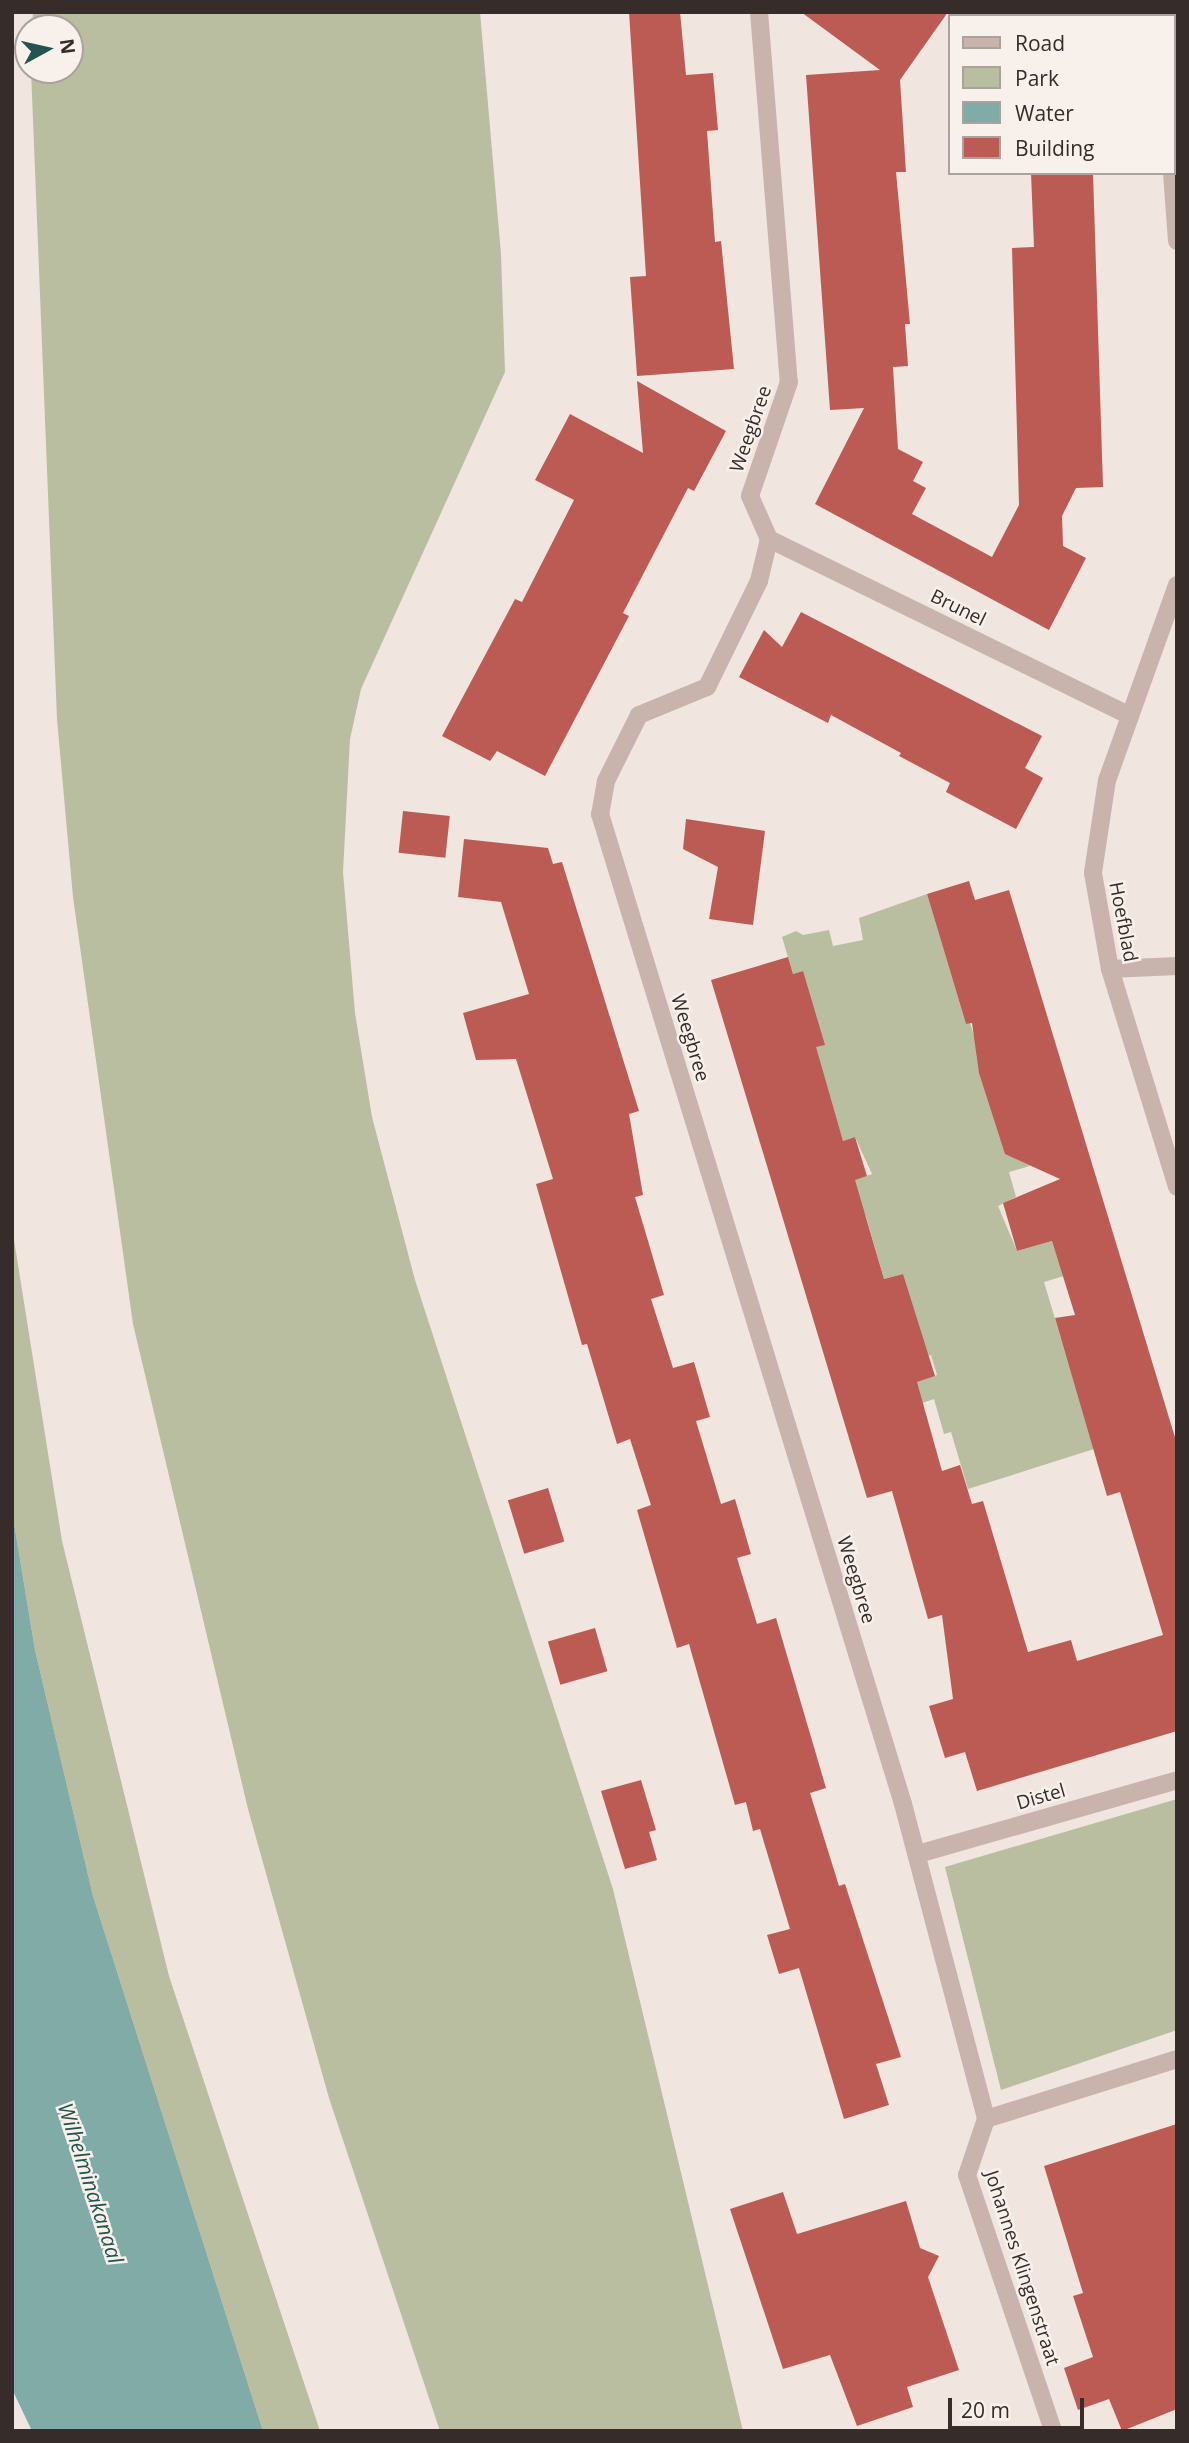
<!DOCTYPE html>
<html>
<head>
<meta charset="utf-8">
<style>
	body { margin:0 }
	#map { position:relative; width:1189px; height:2443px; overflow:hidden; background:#f0e5df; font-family:"Open Sans",sans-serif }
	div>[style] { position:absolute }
	.green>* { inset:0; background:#b9bea0 }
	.water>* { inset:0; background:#80aba6 }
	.building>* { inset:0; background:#bb5b53; transform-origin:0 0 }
	.street>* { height:18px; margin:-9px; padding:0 9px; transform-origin:9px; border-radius:9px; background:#c8b4ac }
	span { translate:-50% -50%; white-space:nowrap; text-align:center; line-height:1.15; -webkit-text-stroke:5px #f8f0eb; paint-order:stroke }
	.street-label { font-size:19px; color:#362c2a }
	.water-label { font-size:21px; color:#23544f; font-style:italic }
	.frame { position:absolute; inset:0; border:14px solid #362c2a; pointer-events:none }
	.legend { position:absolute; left:948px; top:14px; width:228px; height:161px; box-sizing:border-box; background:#f8f0eb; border:2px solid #aaa29e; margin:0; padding:9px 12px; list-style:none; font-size:21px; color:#362c2a }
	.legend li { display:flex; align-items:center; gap:14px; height:35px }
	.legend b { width:35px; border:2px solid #aaa29e }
	.north { position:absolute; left:14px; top:14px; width:70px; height:70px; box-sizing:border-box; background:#f8f0eb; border:2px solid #aaa29e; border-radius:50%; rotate:82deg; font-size:19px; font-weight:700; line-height:28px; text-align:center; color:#362c2a }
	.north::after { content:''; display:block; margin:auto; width:24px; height:32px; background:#23544f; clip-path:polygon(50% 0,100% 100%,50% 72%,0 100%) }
	.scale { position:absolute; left:948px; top:2398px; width:136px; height:32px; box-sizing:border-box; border:4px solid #362c2a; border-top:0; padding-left:9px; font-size:21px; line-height:24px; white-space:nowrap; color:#362c2a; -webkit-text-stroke:5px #f8f0eb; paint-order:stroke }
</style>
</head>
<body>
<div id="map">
	<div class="green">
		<i style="clip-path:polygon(33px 12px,480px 12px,501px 254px,505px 372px,361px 689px,350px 739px,343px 872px,355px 1013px,372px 1117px,415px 1280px,613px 1889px,743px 2431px,440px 2431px,329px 2098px,248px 1809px,133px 1324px,73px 897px,57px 719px,31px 70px,70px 70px,70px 28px,32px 28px)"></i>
		<i style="clip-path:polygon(927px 894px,966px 1024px,970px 1023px,981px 1058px,1030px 1166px,1009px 1172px,1016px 1197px,998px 1206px,1017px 1251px,1052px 1241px,1064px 1276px,1044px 1282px,1094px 1449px,968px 1489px,951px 1432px,944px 1434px,934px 1399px,922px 1403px,916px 1382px,937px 1375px,931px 1355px,909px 1361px,903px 1274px,884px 1279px,866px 1216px,846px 1221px,854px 1180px,872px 1174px,855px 1137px,843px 1141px,804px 1012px,803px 971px,793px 974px,782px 937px,796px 931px,803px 935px,829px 930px,833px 946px,863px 940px,859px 918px)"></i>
		<i style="clip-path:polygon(12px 1227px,62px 1541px,169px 1976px,320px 2431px,263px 2431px,93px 1896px,35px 1650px,12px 1511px)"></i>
		<i style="clip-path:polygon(1177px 1799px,1177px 2030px,1001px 2090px,945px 1867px)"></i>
	</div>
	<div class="water">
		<i style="clip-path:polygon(12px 1511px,35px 1650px,93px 1896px,263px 2431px,32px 2431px,12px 2389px)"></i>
	</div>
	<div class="building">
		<i style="clip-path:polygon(629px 12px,680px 12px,686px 75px,713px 73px,718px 130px,707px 131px,715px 242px,721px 241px,734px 369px,637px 376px,630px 277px,646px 276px)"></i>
		<i style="clip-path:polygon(801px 12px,948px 12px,900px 80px,906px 172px,896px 172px,910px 324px,905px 324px,908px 366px,893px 367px,898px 449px,923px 462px,913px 481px,926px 488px,912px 514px,992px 557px,1019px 505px,1012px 248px,1034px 247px,1031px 173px,1093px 173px,1103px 487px,1076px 488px,1062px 516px,1063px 546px,1086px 558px,1049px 630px,815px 504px,864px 408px,830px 410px,806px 75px,880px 70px)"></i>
		<i style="clip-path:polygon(637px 381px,726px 431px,694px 491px,688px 488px,623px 613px,629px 616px,545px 776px,497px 751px,490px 761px,442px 736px,515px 599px,522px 602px,574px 500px,535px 480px,570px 414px,643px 453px)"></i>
		<i style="clip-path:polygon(801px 612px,1042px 736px,1025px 768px,1043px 778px,1016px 829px,946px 792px,950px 783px,899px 756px,901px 753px,831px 715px,828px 723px,739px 677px,764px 630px,782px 647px)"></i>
		<i style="left:403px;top:811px;width:47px;height:42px;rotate:6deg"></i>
		<i style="clip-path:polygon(686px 819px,765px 831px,753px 925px,709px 919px,718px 867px,683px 849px)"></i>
		<i style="clip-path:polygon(464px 839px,548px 848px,553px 864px,562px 862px,639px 1111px,629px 1114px,643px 1195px,635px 1197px,664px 1295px,651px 1299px,673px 1368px,694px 1362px,710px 1417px,696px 1421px,721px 1504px,735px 1499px,751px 1554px,737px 1558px,757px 1624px,776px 1618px,826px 1788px,810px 1793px,839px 1886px,845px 1884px,901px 2057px,876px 2064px,889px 2105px,844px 2119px,799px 1968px,779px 1974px,767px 1935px,790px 1929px,760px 1829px,753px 1831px,746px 1802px,735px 1805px,689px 1644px,677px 1648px,637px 1510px,651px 1505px,630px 1439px,617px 1444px,587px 1344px,582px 1345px,536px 1184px,553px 1179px,516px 1059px,476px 1060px,463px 1013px,529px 994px,501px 902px,458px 897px)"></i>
		<i style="clip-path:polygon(969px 881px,975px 900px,1009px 890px,1177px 1444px,1177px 1731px,977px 1791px,965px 1752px,945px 1758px,929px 1706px,953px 1699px,942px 1615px,928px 1619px,892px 1491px,867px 1498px,711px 980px,788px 957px,793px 974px,803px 971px,825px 1045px,816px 1047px,843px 1141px,855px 1137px,867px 1176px,855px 1180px,884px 1279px,903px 1274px,935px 1376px,917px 1382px,942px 1471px,960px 1465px,972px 1504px,983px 1501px,1028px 1652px,1071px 1640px,1077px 1661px,1163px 1635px,1120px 1492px,1107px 1496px,1055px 1318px,1075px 1315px,1052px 1241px,1017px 1251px,1003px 1203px,1060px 1179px,1005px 1154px,979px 1073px,972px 1023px,966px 1024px,927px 894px)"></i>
		<i style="left:548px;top:1488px;width:56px;height:42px;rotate:73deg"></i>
		<i style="left:595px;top:1628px;width:45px;height:49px;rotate:74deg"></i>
		<i style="clip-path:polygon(641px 1780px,656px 1830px,649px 1832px,657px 1860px,625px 1869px,601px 1791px)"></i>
		<i style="clip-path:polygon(1177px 2124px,1177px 2409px,1122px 2431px,1109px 2399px,1078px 2410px,1064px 2368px,1093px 2357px,1073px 2296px,1083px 2293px,1044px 2166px)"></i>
		<i style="clip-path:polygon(783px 2192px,797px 2234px,906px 2201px,920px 2248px,939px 2256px,928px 2277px,959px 2370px,907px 2387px,913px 2407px,857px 2426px,830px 2355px,783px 2369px,730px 2209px)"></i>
	</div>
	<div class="street">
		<i style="left:759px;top:12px;width:371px;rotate:85.4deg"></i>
		<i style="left:789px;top:382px;width:120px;rotate:108.9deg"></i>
		<i style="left:750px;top:496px;width:47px;rotate:66.2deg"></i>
		<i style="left:769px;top:539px;width:43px;rotate:103.4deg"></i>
		<i style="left:759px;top:581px;width:118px;rotate:116.1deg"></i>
		<i style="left:707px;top:687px;width:74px;rotate:157.6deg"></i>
		<i style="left:639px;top:715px;width:74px;rotate:116.6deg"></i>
		<i style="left:606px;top:781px;width:34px;rotate:100deg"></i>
		<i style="left:600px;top:814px;width:1035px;rotate:72.98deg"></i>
		<i style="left:903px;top:1804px;width:326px;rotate:75.2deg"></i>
		<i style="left:1153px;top:12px;width:6px;rotate:45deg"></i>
		<i style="left:1173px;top:104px;width:4px"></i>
		<i style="left:1172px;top:173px;width:68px;rotate:85.8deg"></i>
		<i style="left:769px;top:539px;width:401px;rotate:26.1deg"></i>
		<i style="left:1177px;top:585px;width:207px;rotate:109.7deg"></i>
		<i style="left:1107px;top:780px;width:94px;rotate:98.6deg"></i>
		<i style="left:1093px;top:873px;width:97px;rotate:80deg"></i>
		<i style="left:1110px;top:969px;width:228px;rotate:72.9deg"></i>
		<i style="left:1110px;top:969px;width:67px;rotate:-2.6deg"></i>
		<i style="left:918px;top:1854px;width:269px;rotate:-15.9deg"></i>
		<i style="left:986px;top:2119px;width:59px;rotate:108.7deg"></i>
		<i style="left:967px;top:2175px;width:270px;rotate:71.4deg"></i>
		<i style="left:986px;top:2119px;width:200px;rotate:-17.4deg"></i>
	</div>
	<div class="street-label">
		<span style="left:751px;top:429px;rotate:-71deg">Weegbree</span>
		<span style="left:958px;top:608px;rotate:26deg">Brunel</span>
		<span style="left:1123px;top:922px;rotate:79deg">Hoefblad</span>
		<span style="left:690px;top:1038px;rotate:73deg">Weegbree</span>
		<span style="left:856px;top:1580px;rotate:73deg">Weegbree</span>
		<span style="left:1041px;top:1797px;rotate:-16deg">Distel</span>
		<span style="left:1022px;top:2268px;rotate:72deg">Johannes Klingenstraat</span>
	</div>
	<div class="water-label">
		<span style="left:91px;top:2183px;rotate:72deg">Wilhelminakanaal</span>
	</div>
	<div class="frame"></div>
	<ul class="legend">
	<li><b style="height:9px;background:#c8b4ac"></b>Road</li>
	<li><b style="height:19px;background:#b9bea0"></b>Park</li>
	<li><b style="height:19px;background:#80aba6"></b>Water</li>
	<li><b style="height:19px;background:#bb5b53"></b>Building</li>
	</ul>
	<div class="north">N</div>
	<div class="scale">20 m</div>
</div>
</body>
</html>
